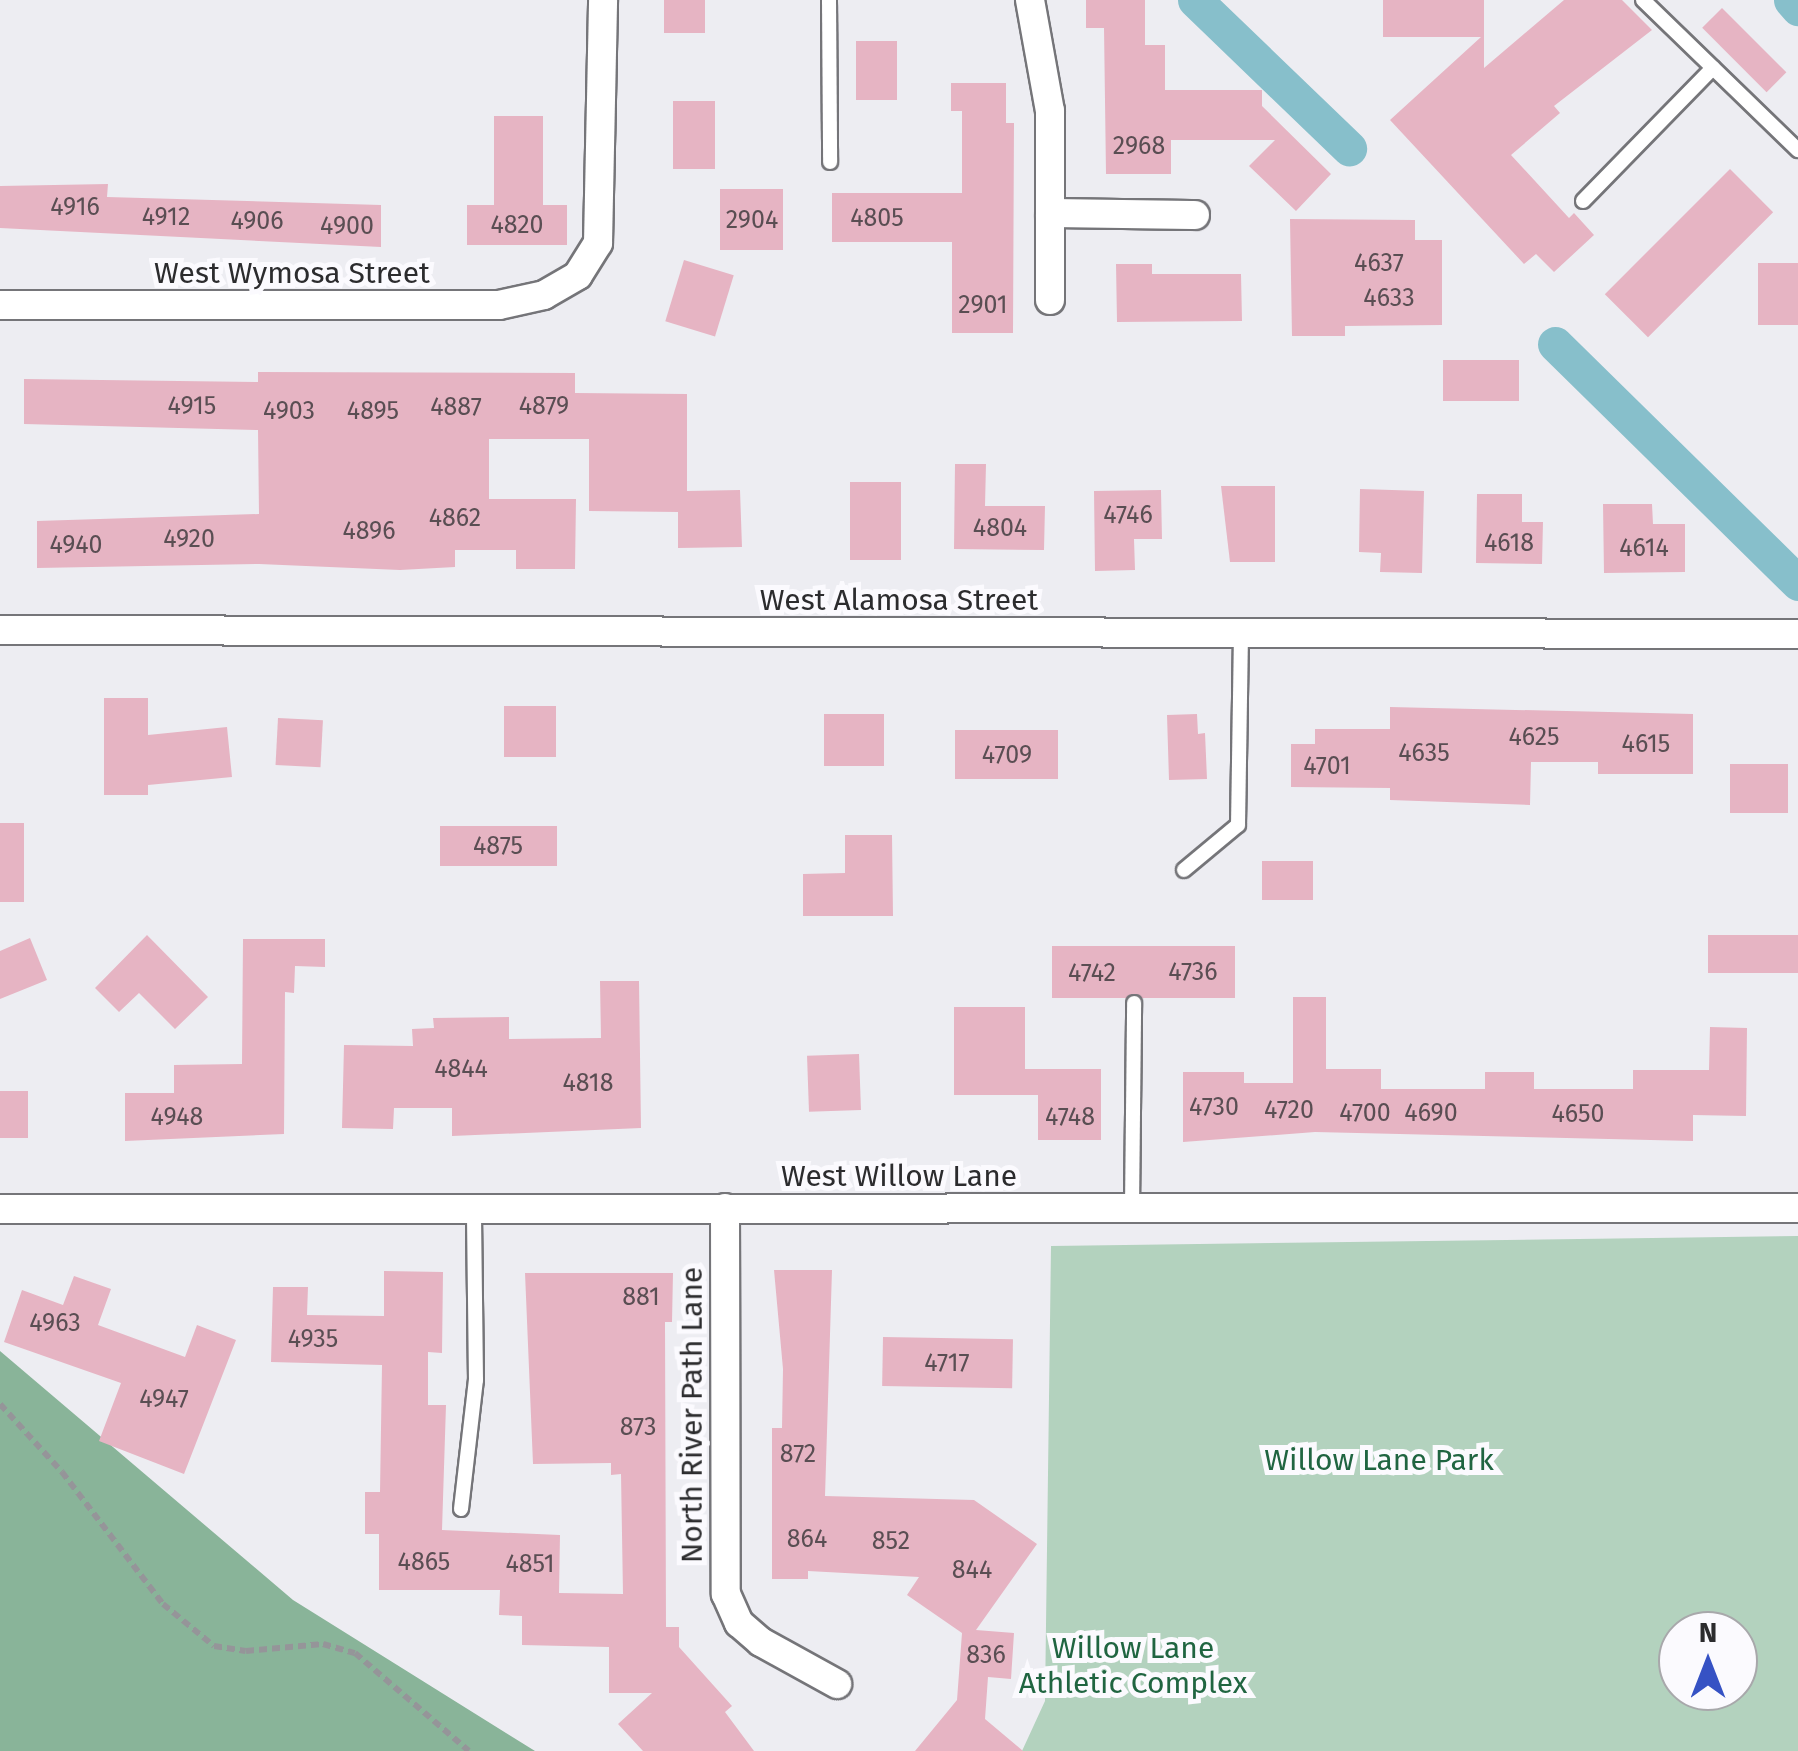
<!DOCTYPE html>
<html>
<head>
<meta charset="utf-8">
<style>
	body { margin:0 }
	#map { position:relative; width:1798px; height:1751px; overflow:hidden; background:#ededf2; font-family:"Fira Sans",sans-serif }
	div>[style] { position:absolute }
	.green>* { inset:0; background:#b3d2be }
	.forest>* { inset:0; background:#89b499 }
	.canal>* { height:35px; margin:-17.5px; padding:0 17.5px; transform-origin:17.5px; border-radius:17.5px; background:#87bfcb }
	.building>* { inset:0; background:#e6b4c3; transform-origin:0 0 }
	.path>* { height:6px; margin-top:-3px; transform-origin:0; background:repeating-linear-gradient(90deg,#959599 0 8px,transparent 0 13px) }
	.roads { filter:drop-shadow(2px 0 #757579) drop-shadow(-2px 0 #757579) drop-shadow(0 2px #757579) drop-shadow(0 -2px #757579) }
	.lane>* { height:14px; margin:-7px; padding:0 7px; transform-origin:7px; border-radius:7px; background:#fff }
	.street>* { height:28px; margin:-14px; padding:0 14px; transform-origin:14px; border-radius:14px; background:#fff }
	span { translate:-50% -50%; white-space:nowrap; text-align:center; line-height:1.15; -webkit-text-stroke:10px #fbfafe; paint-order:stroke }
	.number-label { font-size:25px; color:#5a4e53 }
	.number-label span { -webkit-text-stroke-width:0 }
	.street-label { font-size:30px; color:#2c2c2e }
	.park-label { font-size:30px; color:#206541 }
	.north { position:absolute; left:1658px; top:1611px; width:100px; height:100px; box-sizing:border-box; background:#fbfafe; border:2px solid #a8a8ab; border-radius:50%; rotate:0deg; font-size:28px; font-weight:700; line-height:40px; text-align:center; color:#2c2c2e }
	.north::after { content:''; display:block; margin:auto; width:35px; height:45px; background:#3652c4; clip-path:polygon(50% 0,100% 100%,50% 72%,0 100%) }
</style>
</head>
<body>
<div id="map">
	<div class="green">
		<i style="clip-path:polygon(evenodd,1798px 1236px,1798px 1751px,1022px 1751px,1045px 1701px,1051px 1246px,1798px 1236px,1678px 1631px,1738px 1631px,1738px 1691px,1678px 1691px,1678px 1631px)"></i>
	</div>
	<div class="forest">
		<i style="clip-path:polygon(0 1351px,293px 1600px,535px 1751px,0 1751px)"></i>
	</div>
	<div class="canal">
		<i style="left:1195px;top:0;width:214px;rotate:43.9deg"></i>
		<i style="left:1791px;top:0;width:11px;rotate:49deg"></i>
		<i style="left:1555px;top:344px;width:341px;rotate:44.5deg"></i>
	</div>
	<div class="building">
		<i style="left:664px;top:0;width:41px;height:33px"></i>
		<i style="clip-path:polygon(1086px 0,1145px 0,1145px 45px,1165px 45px,1165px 90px,1262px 90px,1262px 106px,1331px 174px,1296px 211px,1249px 166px,1275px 140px,1171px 140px,1171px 174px,1106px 174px,1104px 28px,1086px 28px)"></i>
		<i style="clip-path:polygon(1383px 0,1484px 0,1484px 68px,1564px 0,1622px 0,1652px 30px,1554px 106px,1560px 113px,1511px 155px,1569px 218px,1574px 213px,1594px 235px,1554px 272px,1536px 254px,1524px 264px,1390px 120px,1481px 37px,1383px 37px)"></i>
		<i style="left:1722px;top:8px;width:91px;height:28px;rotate:45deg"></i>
		<i style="left:856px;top:41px;width:41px;height:59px"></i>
		<i style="clip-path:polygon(951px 83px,1006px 83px,1006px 123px,1014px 123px,1013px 333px,952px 333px,952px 242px,832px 242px,832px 193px,962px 193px,962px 111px,951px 111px)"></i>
		<i style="left:673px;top:101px;width:42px;height:68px"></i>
		<i style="clip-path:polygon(494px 116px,543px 116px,543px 205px,567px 205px,567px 245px,467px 245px,467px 205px,494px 205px)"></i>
		<i style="left:1730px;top:169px;width:61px;height:177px;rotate:45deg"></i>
		<i style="clip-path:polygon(108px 184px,107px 197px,381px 205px,381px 247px,0 228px,0 186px)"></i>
		<i style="left:720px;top:189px;width:63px;height:61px"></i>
		<i style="clip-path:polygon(1290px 219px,1415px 220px,1415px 240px,1442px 240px,1442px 325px,1345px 326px,1345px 336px,1292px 336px)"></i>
		<i style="left:684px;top:260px;width:52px;height:64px;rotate:17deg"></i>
		<i style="left:1758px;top:263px;width:40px;height:62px"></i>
		<i style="clip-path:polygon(1116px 264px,1152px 264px,1152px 274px,1241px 274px,1242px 321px,1117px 322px)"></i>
		<i style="left:1443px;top:360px;width:76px;height:41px"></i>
		<i style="clip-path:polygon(258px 372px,575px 373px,575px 393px,687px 394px,687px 491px,740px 490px,742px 547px,678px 548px,678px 512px,589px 511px,589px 439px,489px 439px,489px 499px,576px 499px,575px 569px,516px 569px,516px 550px,455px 550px,455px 567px,400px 570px,259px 564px,37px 568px,37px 521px,259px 514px,258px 430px,24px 424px,24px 379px,258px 382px)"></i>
		<i style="clip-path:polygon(955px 464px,986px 464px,985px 506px,1045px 506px,1044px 550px,954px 549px)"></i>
		<i style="left:850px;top:482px;width:51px;height:78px"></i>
		<i style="clip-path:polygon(1221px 486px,1275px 486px,1275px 562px,1230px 562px)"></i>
		<i style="clip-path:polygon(1360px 489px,1424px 491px,1422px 573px,1380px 572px,1381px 553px,1359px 552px)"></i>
		<i style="clip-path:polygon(1161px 490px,1162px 539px,1134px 539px,1135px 570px,1095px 571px,1094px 491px)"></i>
		<i style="clip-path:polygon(1477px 494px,1522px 494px,1522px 522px,1543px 522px,1542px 564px,1476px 563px)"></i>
		<i style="clip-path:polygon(1603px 504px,1652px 504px,1653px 524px,1685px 524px,1685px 572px,1604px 573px)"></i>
		<i style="clip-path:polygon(104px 698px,148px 698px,148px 735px,227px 727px,232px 777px,148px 785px,148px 795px,104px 795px)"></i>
		<i style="left:504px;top:706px;width:52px;height:51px"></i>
		<i style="clip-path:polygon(1390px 707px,1693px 714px,1693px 774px,1598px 774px,1598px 762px,1531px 762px,1530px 805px,1390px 800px,1390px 788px,1291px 787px,1291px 744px,1315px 744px,1315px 729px,1390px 729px)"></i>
		<i style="left:824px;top:714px;width:60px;height:52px"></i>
		<i style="clip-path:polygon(1197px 714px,1198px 734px,1205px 733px,1207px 779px,1169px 780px,1167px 715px)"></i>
		<i style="left:278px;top:718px;width:45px;height:47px;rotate:3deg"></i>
		<i style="left:955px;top:730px;width:103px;height:49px"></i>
		<i style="left:1730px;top:764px;width:58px;height:49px"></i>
		<i style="left:0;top:823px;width:24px;height:79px"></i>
		<i style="left:440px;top:826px;width:117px;height:40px"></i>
		<i style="clip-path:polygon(845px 835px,892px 835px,893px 916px,803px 916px,803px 874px,845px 873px)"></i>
		<i style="left:1262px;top:861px;width:51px;height:39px"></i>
		<i style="clip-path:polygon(147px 935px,208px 997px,175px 1029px,139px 993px,119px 1012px,95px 988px)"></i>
		<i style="left:1708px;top:935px;width:90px;height:38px"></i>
		<i style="clip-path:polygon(30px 938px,47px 980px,0 999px,0 951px)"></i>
		<i style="clip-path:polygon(243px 939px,325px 939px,325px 967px,295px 966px,294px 993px,285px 992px,284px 1134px,125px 1141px,125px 1093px,174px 1093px,174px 1065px,242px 1064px)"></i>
		<i style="left:1235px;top:946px;width:52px;height:183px;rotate:90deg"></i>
		<i style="clip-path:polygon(600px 981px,639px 981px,641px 1128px,452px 1136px,452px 1108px,394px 1108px,393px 1129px,342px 1128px,344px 1045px,413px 1046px,412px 1029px,434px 1028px,433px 1018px,509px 1017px,509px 1039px,601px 1038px)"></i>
		<i style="clip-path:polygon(1293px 997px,1326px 997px,1326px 1069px,1381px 1069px,1381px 1089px,1485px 1089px,1485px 1072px,1534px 1072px,1534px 1089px,1633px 1089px,1633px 1070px,1709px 1070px,1710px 1027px,1747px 1028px,1746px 1116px,1693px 1115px,1693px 1141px,1315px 1132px,1183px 1142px,1183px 1072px,1244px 1072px,1244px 1083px,1293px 1083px)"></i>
		<i style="clip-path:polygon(954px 1007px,1025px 1007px,1025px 1069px,1101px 1069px,1101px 1140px,1038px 1140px,1038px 1095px,954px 1095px)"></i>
		<i style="left:859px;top:1054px;width:56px;height:52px;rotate:88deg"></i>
		<i style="left:0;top:1091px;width:28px;height:47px"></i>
		<i style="clip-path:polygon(774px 1270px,832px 1270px,825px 1496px,974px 1500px,1037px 1544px,976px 1630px,1014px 1633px,1011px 1679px,988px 1677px,985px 1719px,1023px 1751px,915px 1751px,957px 1700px,962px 1633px,907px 1595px,919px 1577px,808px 1571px,808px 1579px,772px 1579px,772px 1428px,782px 1428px,783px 1369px)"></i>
		<i style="clip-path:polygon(384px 1271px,443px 1272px,442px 1353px,428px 1352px,428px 1405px,446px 1405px,442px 1530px,560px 1535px,559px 1593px,623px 1594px,621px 1474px,611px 1475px,611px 1463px,533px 1464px,525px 1273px,673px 1273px,672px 1322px,665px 1322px,666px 1627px,679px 1627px,679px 1647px,732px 1706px,725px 1712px,754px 1751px,643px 1751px,618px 1724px,652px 1693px,609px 1693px,609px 1647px,522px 1645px,522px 1616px,499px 1615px,500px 1590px,379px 1590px,379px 1534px,365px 1534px,365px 1492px,380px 1492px,382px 1365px,271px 1362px,273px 1287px,308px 1287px,307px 1315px,384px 1316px)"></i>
		<i style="clip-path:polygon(74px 1276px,111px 1289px,98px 1325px,185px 1357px,197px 1325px,236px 1340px,184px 1474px,99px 1441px,121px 1383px,4px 1342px,22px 1290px,63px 1305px)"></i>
		<i style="left:883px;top:1337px;width:130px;height:49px;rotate:1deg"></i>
	</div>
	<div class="path">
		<i style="left:0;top:1404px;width:92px;rotate:47.6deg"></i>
		<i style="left:62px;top:1472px;width:166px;rotate:52.6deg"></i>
		<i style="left:163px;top:1604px;width:66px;rotate:39.5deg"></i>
		<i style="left:214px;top:1646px;width:32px;rotate:9deg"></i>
		<i style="left:246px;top:1651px;width:77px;rotate:-5.2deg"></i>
		<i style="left:323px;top:1644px;width:33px;rotate:16deg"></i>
		<i style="left:355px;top:1653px;width:150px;rotate:40.7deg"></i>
	</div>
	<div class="roads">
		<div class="lane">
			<i style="left:829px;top:0;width:162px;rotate:89.6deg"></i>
			<i style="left:1643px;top:0;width:216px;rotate:44.1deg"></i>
			<i style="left:1583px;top:201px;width:186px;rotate:-45.7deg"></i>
			<i style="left:1184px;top:870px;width:70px;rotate:-39.8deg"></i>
			<i style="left:1238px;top:825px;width:192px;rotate:-89.1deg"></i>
			<i style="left:1132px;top:1208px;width:205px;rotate:-89.4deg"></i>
			<i style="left:461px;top:1509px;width:130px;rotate:-83.4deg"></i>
			<i style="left:476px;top:1380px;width:171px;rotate:-90.7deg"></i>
		</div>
		<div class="street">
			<i style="left:1030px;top:0;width:113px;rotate:79.8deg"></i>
			<i style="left:1050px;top:111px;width:189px;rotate:90deg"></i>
			<i style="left:1050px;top:213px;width:145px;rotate:0.8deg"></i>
			<i style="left:0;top:305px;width:499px"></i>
			<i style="left:499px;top:305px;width:46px;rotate:-12.5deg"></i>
			<i style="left:544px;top:295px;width:39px;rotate:-30deg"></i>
			<i style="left:578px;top:275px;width:38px;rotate:-58deg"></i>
			<i style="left:598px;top:243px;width:243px;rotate:-88.8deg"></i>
			<i style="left:0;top:630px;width:1798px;rotate:0.13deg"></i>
			<i style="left:725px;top:1208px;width:386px;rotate:89.9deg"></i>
			<i style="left:726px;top:1594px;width:32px;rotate:66deg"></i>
			<i style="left:739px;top:1623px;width:29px;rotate:41deg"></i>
			<i style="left:761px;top:1642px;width:87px;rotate:28.9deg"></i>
			<i style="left:0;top:1209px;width:1798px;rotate:-0.03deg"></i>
		</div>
	</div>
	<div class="number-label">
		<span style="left:1139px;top:146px">2968</span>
		<span style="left:75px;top:207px">4916</span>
		<span style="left:166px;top:217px">4912</span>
		<span style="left:877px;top:218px">4805</span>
		<span style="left:752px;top:220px">2904</span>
		<span style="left:257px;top:221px">4906</span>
		<span style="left:517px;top:225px">4820</span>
		<span style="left:347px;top:226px">4900</span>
		<span style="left:1379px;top:263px">4637</span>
		<span style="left:1389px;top:298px">4633</span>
		<span style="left:983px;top:305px">2901</span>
		<span style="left:192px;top:406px">4915</span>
		<span style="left:544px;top:406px">4879</span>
		<span style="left:456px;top:407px">4887</span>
		<span style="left:289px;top:411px">4903</span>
		<span style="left:373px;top:411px">4895</span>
		<span style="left:1128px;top:515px">4746</span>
		<span style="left:455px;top:518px">4862</span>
		<span style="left:1000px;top:528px">4804</span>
		<span style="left:369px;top:531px">4896</span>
		<span style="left:189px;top:539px">4920</span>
		<span style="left:1509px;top:543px">4618</span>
		<span style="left:76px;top:545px">4940</span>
		<span style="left:1644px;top:548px">4614</span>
		<span style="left:1534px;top:737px">4625</span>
		<span style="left:1646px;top:744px">4615</span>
		<span style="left:1424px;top:753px">4635</span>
		<span style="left:1007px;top:755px">4709</span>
		<span style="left:1327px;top:766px">4701</span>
		<span style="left:498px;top:846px">4875</span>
		<span style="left:1193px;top:972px">4736</span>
		<span style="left:1092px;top:973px">4742</span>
		<span style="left:461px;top:1069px">4844</span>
		<span style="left:588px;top:1083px">4818</span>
		<span style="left:1214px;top:1107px">4730</span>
		<span style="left:1289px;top:1110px">4720</span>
		<span style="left:1365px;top:1113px">4700</span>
		<span style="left:1431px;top:1113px">4690</span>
		<span style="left:1578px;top:1114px">4650</span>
		<span style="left:177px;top:1117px">4948</span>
		<span style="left:1070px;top:1117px">4748</span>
		<span style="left:641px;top:1297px">881</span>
		<span style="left:55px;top:1323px">4963</span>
		<span style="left:313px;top:1339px">4935</span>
		<span style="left:947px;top:1363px">4717</span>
		<span style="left:164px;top:1399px">4947</span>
		<span style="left:638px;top:1427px">873</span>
		<span style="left:798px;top:1454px">872</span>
		<span style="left:807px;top:1539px">864</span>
		<span style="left:891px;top:1541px">852</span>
		<span style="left:424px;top:1562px">4865</span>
		<span style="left:530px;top:1564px">4851</span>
		<span style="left:972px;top:1570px">844</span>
		<span style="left:986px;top:1655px">836</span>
	</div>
	<div class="street-label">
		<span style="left:292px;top:273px">West Wymosa Street</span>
		<span style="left:899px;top:600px">West Alamosa Street</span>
		<span style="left:899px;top:1176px">West Willow Lane</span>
		<span style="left:692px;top:1415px;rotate:-90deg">North River Path Lane</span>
	</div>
	<div class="park-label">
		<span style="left:1379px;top:1460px">Willow Lane Park</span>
		<span style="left:1133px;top:1665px">Willow Lane<br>Athletic Complex</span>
	</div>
	<div class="north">N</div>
</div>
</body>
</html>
